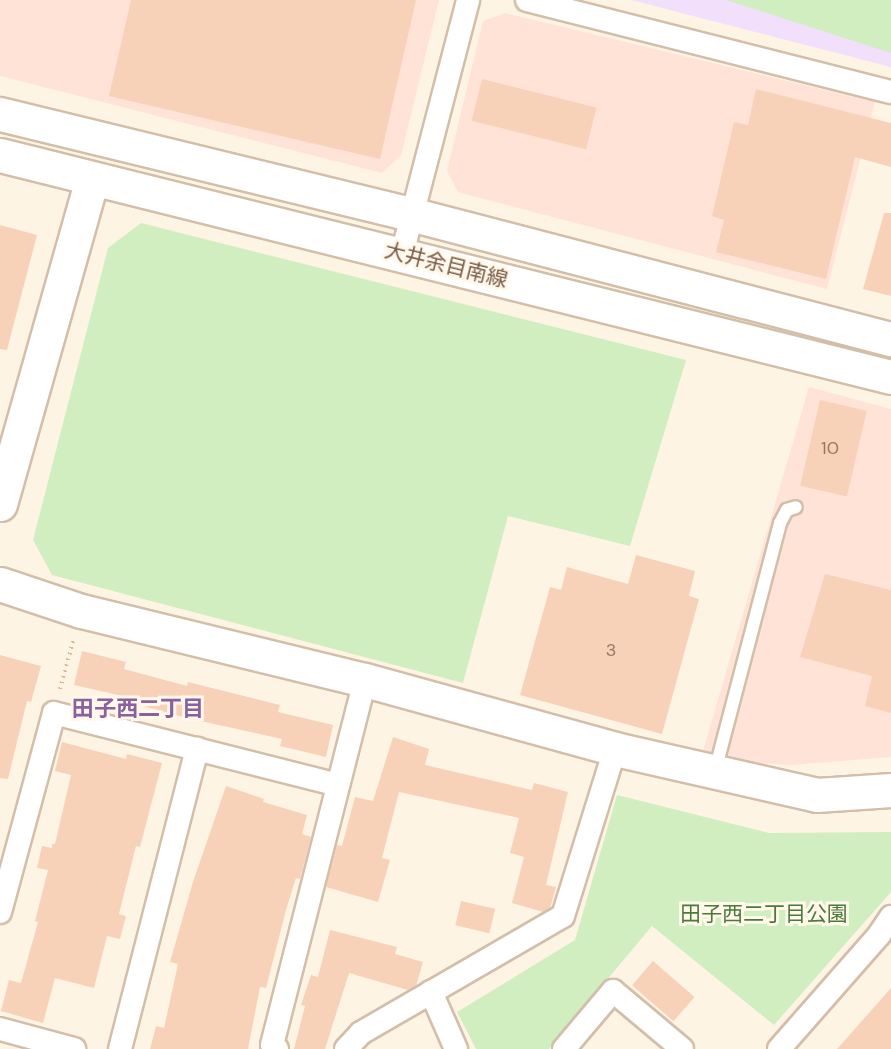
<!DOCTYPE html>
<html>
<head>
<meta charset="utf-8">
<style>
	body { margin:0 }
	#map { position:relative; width:891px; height:1049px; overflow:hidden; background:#fef4e3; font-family:"DM Sans","Noto Sans JP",sans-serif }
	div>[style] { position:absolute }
	.commercial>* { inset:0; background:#ffe3d6 }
	.education>* { inset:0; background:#f1dffb }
	.green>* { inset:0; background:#d1eec0 }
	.building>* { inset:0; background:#f7d2b8; transform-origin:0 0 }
	.path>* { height:4px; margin-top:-2px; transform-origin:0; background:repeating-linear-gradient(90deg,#dcb59a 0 1.5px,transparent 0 6px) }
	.roads { filter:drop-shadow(2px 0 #d3beaa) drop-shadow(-2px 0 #d3beaa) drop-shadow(0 2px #d3beaa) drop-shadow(0 -2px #d3beaa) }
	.lane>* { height:12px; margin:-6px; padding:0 6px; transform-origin:6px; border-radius:6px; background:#fff }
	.street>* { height:22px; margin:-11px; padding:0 11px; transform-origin:11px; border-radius:11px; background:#fff }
	.secondary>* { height:33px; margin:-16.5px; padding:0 16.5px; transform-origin:16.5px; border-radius:16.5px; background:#fff }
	span { translate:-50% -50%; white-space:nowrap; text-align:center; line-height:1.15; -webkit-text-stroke:6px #fff8eb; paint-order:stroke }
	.number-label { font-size:18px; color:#987862 }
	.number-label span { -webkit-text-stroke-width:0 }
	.street-label { font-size:21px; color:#795a46 }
	.park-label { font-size:21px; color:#4c7a3a }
	.neighbourhood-label { font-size:22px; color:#8b619d; font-weight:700 }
</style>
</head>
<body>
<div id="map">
	<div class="commercial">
		<i style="clip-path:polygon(0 0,439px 0,401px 155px,382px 173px,0 76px)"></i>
		<i style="clip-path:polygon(505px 13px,875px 102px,827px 289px,458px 192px,447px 171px,483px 21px)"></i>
		<i style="clip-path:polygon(809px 387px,891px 409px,891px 757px,791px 765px,756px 763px,703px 751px)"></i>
	</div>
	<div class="education">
		<i style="clip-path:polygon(631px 0,891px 0,891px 67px)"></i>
	</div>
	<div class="green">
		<i style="clip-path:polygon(726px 0,891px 0,891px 53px)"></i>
		<i style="clip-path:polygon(141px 223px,686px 360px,630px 546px,508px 516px,463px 683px,52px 575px,33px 540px,108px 248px)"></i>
		<i style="clip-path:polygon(617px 795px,769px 833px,891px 832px,891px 892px,774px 1025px,652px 926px,549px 1049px,476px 1049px,457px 1012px,575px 940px)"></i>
	</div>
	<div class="building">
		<i style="clip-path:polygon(131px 0,416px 0,380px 159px,109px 96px)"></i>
		<i style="left:482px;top:79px;width:118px;height:43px;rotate:14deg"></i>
		<i style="clip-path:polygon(756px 89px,891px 123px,891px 167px,855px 157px,826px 279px,716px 252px,724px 220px,712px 216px,734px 122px,748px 125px)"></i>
		<i style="clip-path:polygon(884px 213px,891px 213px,891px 296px,863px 289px)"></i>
		<i style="clip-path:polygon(0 225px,37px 235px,7px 350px,0 349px)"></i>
		<i style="left:820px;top:400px;width:48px;height:88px;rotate:13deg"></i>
		<i style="clip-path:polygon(636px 555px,695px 571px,689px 596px,699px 599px,662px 734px,520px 695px,550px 587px,561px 590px,567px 567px,628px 584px)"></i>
		<i style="clip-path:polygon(825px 574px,891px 590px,891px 713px,865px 706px,872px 676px,800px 657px)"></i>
		<i style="clip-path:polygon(82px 651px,126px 662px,124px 669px,187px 686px,188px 682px,280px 705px,278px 712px,333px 725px,326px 757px,280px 746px,282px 739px,183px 717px,126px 701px,127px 697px,74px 685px)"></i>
		<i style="clip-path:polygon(0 655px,41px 666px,31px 702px,27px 701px,8px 779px,0 778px)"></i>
		<i style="clip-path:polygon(393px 737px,429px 749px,425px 765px,532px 790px,534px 783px,568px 792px,546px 885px,556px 887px,550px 908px,543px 912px,512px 903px,524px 857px,510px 853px,519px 818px,399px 792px,382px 858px,390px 860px,378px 902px,326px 887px,337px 845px,342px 846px,355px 797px,373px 801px)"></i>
		<i style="clip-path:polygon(62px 742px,126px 759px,127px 754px,162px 763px,140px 847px,136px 846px,119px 914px,126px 916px,120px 939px,107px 936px,94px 988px,55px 978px,43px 1023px,1px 1011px,9px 980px,21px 983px,38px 922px,35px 921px,48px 870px,37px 868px,42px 846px,52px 848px,52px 844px,55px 844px,71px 775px,55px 771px)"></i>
		<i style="clip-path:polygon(226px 786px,264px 799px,263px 802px,307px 815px,302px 834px,311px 837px,300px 879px,296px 878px,286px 910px,266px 988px,260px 987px,248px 1049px,150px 1049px,156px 1026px,164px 1028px,178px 964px,170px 962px,193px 882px)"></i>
		<i style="left:461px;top:901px;width:35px;height:25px;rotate:13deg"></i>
		<i style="clip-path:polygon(330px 930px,397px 947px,395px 954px,423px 962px,416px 986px,408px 990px,349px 973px,325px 1049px,294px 1049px,305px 1006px,301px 1005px,311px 975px,318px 977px)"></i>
		<i style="left:653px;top:961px;width:55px;height:32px;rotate:41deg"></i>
		<i style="clip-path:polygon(891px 988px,891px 1049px,837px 1049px)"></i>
	</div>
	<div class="path">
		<i style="left:60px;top:689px;width:53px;rotate:-74.6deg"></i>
	</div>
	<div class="roads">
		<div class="lane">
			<i style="left:715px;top:771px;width:256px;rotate:-75.3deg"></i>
			<i style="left:780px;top:523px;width:15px;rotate:-62deg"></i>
			<i style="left:787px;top:510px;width:9px;rotate:-18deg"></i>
		</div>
		<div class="street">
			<i style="left:527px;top:0;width:375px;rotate:14.2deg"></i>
			<i style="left:402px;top:254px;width:262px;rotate:-75.4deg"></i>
			<i style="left:0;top:912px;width:206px;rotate:-74.8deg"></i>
			<i style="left:54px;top:713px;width:293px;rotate:14.2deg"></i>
			<i style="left:431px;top:992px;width:62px;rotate:66.3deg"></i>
			<i style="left:0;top:1029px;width:77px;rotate:15.1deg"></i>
			<i style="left:120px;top:1049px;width:310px;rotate:-75.6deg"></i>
			<i style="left:277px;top:1049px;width:6px;rotate:-141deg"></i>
			<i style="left:272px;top:1045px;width:377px;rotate:-75.7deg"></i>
			<i style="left:346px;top:1049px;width:22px;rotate:-47deg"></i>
			<i style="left:361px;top:1033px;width:233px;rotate:-30.1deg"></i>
			<i style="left:563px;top:916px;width:175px;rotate:-72.7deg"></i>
			<i style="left:564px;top:1049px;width:76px;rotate:-49.8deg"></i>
			<i style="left:613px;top:991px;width:90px;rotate:40deg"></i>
			<i style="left:779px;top:1049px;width:152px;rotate:-48.7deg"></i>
			<i style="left:879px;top:935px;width:22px;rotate:-56deg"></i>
		</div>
		<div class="secondary">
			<i style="left:0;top:114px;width:426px;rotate:13.7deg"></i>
			<i style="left:414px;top:215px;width:493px;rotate:14.6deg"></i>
			<i style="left:0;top:155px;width:918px;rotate:13.99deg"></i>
			<i style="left:0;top:504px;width:338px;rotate:-74.2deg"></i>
			<i style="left:0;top:584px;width:85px;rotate:18.4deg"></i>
			<i style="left:81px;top:611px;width:292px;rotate:13.7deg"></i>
			<i style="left:365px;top:680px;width:259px;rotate:15.4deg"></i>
			<i style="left:615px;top:749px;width:207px;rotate:12.8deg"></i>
			<i style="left:817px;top:795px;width:74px;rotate:-3.9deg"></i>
		</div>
	</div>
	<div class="number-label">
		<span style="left:830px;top:448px">10</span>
		<span style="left:611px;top:650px">3</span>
	</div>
	<div class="street-label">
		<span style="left:446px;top:265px;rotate:14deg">大井余目南線</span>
	</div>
	<div class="park-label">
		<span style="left:764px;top:914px">田子西二丁目公園</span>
	</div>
	<div class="neighbourhood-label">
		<span style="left:138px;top:709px">田子西二丁目</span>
	</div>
</div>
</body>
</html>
